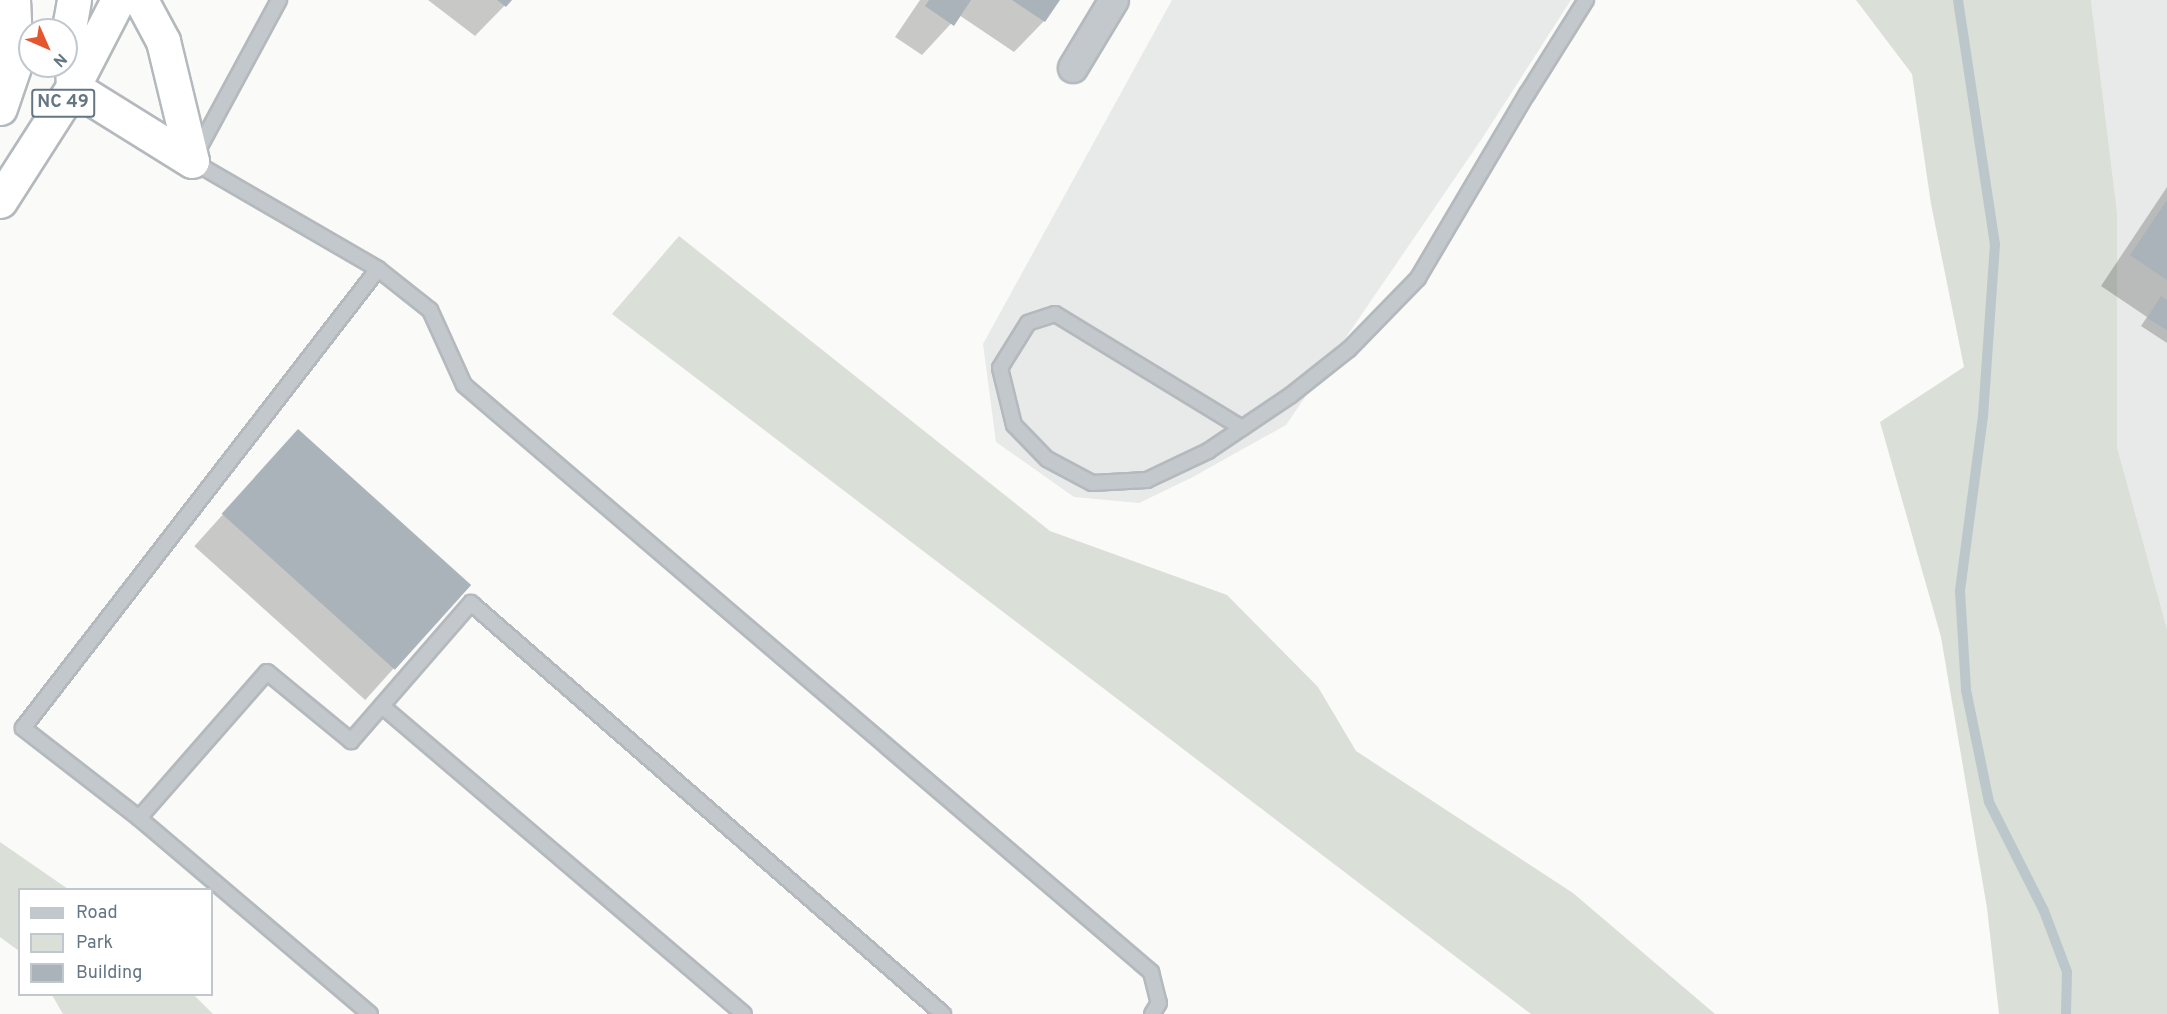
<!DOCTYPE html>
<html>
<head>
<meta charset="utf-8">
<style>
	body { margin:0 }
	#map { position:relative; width:2167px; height:1014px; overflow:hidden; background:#fafaf8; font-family:Overpass,sans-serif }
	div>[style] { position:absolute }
	.built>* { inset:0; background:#e8e9e9 }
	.green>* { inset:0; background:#dadfd7 }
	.shadow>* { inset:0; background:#0003; transform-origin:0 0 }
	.stream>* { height:10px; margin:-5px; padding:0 5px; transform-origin:5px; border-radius:5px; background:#bbc7cb }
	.building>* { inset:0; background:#aab3b9; transform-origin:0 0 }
	.roads { filter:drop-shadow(2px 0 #b4b9bd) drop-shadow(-2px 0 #b4b9bd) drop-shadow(0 2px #b4b9bd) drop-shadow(0 -2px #b4b9bd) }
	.lane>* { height:14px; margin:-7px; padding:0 7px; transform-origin:7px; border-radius:7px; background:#c3c8cc }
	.street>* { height:28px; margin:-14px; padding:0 14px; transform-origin:14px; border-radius:14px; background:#c3c8cc }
	.highway>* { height:33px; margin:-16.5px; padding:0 16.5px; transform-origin:16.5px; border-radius:16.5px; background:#fff }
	span { translate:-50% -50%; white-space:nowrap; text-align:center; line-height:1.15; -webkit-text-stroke:6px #fff; paint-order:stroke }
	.shield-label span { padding:2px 4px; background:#fff; border:2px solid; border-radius:4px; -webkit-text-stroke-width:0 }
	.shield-label { font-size:18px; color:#657683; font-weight:700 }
	.legend { position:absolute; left:18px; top:888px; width:195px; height:108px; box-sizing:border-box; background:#fff; border:2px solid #c1c8cd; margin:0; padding:8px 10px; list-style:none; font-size:18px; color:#657683 }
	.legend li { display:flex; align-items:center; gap:12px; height:30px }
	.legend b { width:30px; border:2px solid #c1c8cd }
	.north { position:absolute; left:18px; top:18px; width:60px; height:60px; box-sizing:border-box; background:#fff; border:2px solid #c1c8cd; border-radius:50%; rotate:135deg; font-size:16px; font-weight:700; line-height:24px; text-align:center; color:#657683 }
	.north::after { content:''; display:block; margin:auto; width:21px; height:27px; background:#e4572e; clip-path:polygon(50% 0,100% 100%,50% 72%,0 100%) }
</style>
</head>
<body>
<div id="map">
	<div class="built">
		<i style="clip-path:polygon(1172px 0,1571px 0,1481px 140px,1286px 425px,1191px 478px,1139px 503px,1074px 497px,996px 442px,983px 344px)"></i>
		<i style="clip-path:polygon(2091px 0,2167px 0,2167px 629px,2117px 447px,2117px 212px)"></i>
	</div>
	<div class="green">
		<i style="clip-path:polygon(1856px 0,2091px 0,2117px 212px,2117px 447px,2167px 629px,2167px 1014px,1999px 1014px,1987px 908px,1941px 637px,1880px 422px,1964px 367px,1931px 204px,1912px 74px)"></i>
		<i style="clip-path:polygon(679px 236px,1050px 531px,1227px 595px,1318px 687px,1356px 751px,1573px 893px,1715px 1014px,1531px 1014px,612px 314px)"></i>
		<i style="clip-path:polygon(0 842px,68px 889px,20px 890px,19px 951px,0 937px)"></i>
		<i style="clip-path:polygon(52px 995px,194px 995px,213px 1014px,63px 1014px)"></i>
	</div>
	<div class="shadow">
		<i style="clip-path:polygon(428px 0,510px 0,475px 36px)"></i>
		<i style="clip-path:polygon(920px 0,1059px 0,1044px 21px,1014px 52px,959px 15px,922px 55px,895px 37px)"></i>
		<i style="clip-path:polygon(2167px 187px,2167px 343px,2141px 326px,2147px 317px,2101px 286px)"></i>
		<i style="left:298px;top:431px;width:230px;height:155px;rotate:42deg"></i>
	</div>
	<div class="stream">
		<i style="left:1958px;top:0;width:247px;rotate:81.4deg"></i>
		<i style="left:1995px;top:244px;width:172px;rotate:94deg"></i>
		<i style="left:1983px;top:416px;width:177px;rotate:97.5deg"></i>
		<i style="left:1960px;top:591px;width:99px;rotate:86.5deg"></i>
		<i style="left:1966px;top:690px;width:114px;rotate:78.4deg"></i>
		<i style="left:1989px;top:802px;width:122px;rotate:63.2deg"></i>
		<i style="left:2044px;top:911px;width:65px;rotate:69.3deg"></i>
		<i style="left:2067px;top:972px;width:42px;rotate:91.4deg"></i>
	</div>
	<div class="building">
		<i style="clip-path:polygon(497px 0,512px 0,506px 7px)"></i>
		<i style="clip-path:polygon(929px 0,971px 0,954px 26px,925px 6px)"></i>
		<i style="clip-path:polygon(1012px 0,1060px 0,1045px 22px)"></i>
		<i style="clip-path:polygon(2167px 200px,2167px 280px,2130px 255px)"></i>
		<i style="clip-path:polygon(2161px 296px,2167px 300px,2167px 330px,2147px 318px)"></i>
		<i style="left:298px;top:429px;width:233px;height:114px;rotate:42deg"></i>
	</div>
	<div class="roads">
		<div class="lane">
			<i style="left:279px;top:0;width:183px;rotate:118.4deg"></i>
			<i style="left:192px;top:161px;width:215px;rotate:30.1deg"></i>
			<i style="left:378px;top:269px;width:66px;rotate:38.3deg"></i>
			<i style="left:430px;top:310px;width:82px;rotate:65.6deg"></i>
			<i style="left:464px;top:385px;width:904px;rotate:40.51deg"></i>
			<i style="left:1151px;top:972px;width:32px;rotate:76deg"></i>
			<i style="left:1159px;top:1003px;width:13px;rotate:122deg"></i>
			<i style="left:1242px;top:428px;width:219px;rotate:-148.6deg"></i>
			<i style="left:1055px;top:314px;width:28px;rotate:162deg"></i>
			<i style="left:1028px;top:323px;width:53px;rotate:121.9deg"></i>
			<i style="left:1000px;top:368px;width:59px;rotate:76.2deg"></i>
			<i style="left:1014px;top:425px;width:47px;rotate:45.9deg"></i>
			<i style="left:1047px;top:459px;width:51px;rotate:28.1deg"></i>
			<i style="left:1092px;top:483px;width:55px;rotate:-3.1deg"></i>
			<i style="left:1147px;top:480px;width:68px;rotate:-25.4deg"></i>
			<i style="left:1208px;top:451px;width:100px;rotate:-34deg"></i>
			<i style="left:1291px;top:395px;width:74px;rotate:-38.4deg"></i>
			<i style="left:1349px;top:349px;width:99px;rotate:-45.8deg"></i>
			<i style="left:1418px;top:278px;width:214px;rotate:-59.4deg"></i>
			<i style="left:1527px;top:94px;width:111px;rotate:-57.9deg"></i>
			<i style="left:382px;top:706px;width:475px;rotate:40.4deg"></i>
			<i style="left:139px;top:818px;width:194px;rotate:-48.8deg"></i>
			<i style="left:267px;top:672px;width:109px;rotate:39.4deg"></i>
			<i style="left:351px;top:741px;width:183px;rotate:-49deg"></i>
			<i style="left:471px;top:603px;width:626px;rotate:41.05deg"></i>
			<i style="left:370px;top:1014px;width:303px;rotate:-139.7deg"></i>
			<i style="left:139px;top:818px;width:147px;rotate:-142.2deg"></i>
			<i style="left:23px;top:728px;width:580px;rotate:-52.28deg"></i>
		</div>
		<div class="street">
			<i style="left:1073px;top:68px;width:79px;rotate:-58.9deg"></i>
		</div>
		<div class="highway">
			<i style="left:74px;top:0;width:22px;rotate:100deg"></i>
			<i style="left:70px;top:22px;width:65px;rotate:87.4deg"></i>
			<i style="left:73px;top:87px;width:140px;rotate:31.9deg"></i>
			<i style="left:141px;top:0;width:47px;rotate:61.8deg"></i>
			<i style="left:163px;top:41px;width:123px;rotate:76.4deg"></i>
			<i style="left:0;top:108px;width:50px;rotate:-71.2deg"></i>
			<i style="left:16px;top:61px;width:61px;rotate:-92.8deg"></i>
			<i style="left:0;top:201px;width:135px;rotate:-57.4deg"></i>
			<i style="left:73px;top:87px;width:98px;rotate:-62.7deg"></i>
		</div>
	</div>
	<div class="shield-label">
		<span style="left:63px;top:103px">NC 49</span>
	</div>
	<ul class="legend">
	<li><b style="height:8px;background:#c3c8cc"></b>Road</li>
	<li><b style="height:16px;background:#dadfd7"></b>Park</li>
	<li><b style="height:16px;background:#aab3b9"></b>Building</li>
	</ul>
	<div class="north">N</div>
</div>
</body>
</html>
